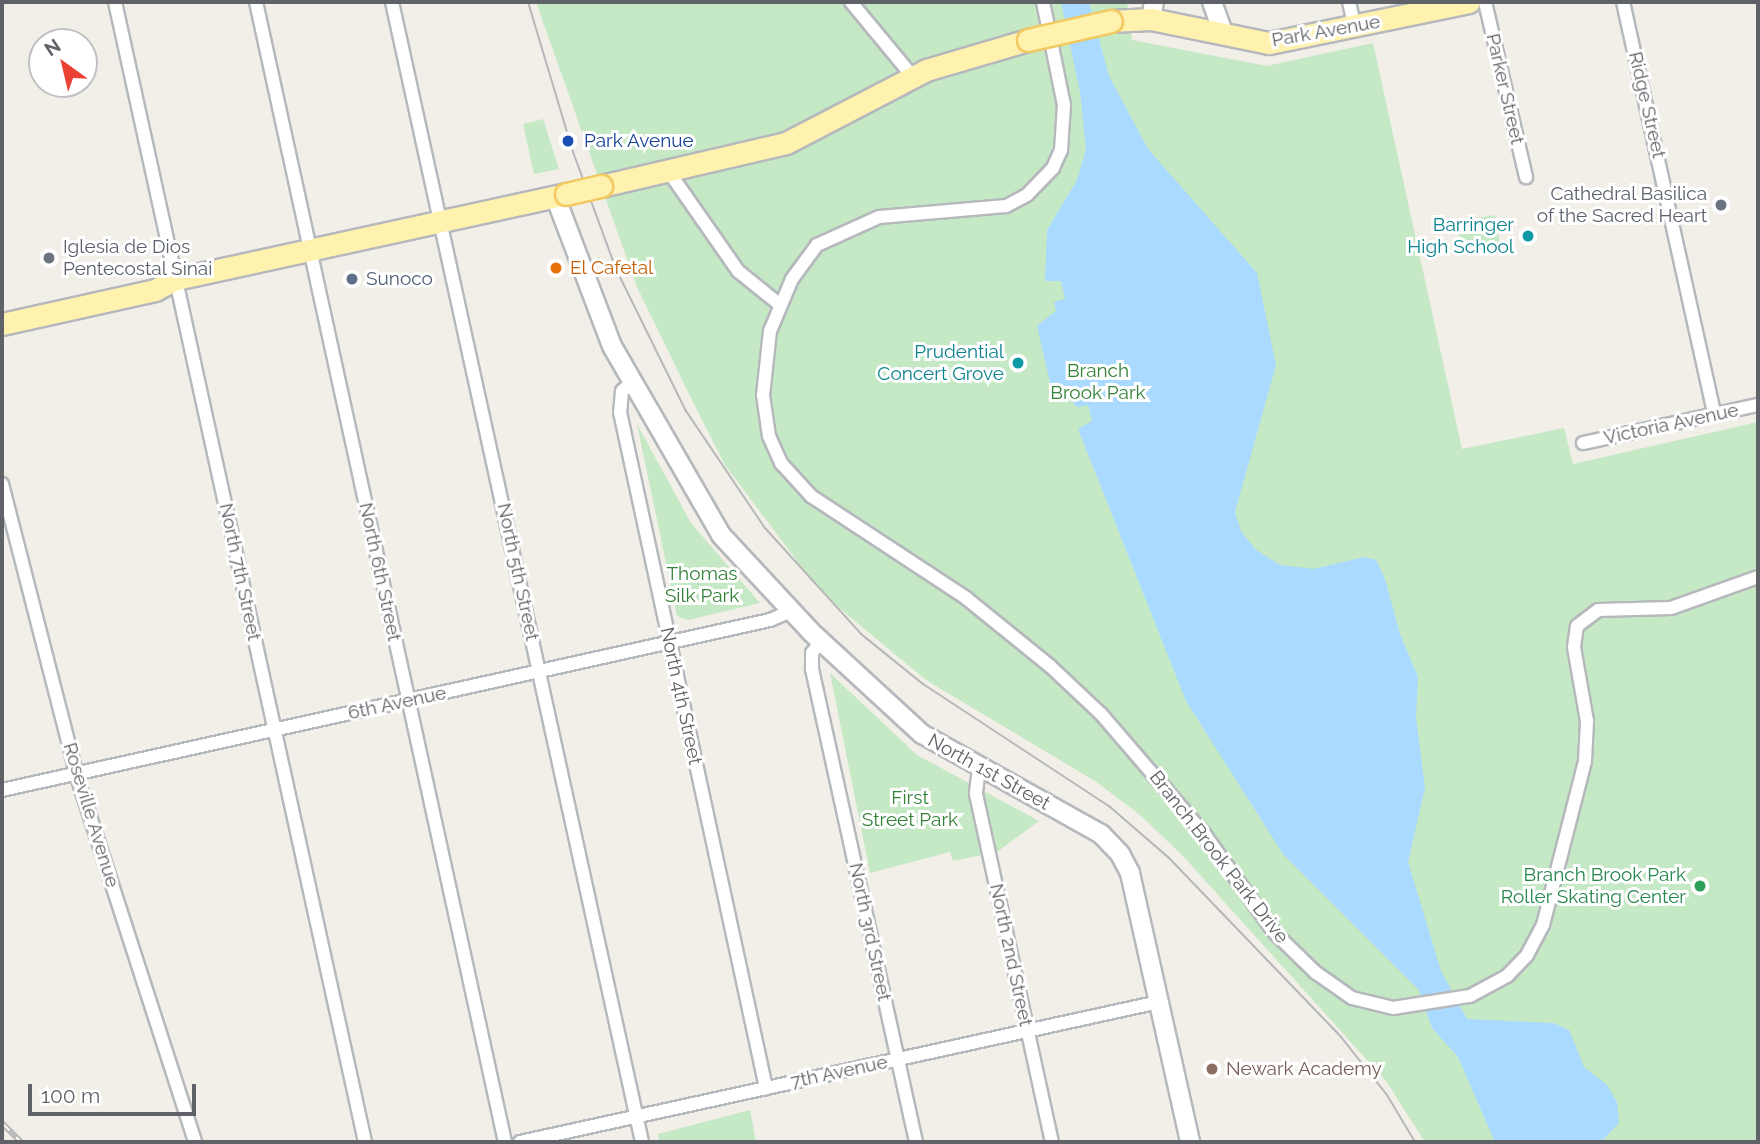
<!DOCTYPE html>
<html>
<head>
<meta charset="utf-8">
<style>
	body { margin:0 }
	#map { position:relative; width:1760px; height:1144px; overflow:hidden; background:#f1efe8; font-family:Raleway,sans-serif }
	div>[style] { position:absolute }
	.green>* { inset:0; background:#c5e8c5; transform-origin:0 0 }
	.water>* { inset:0; background:#aadaff }
	.roads { filter:drop-shadow(2px 0 #b5b8bc) drop-shadow(-2px 0 #b5b8bc) drop-shadow(0 2px #b5b8bc) drop-shadow(0 -2px #b5b8bc) }
	.street>* { height:12px; margin:-6px; padding:0 6px; transform-origin:6px; border-radius:6px; background:#fff }
	.secondary>* { height:18px; margin:-9px; padding:0 9px; transform-origin:9px; border-radius:9px; background:#fff }
	.primary>* { height:21px; margin:-10.5px; padding:0 10.5px; transform-origin:10.5px; border-radius:10.5px; background:#fff2af }
	.tram>* { height:2px; margin:-1px; padding:0 1px; transform-origin:1px; border-radius:1px; background:#b6b7b8 }
	.rail>* { height:6px; margin-top:-3px; transform-origin:0; background:repeating-linear-gradient(90deg,#fff 0 10px,#b6b7b8 0 20px); box-sizing:border-box; border-block:2px solid #b6b7b8 }
	.bridges { filter:drop-shadow(2px 0 #f2c960) drop-shadow(-2px 0 #f2c960) drop-shadow(0 2px #f2c960) drop-shadow(0 -2px #f2c960) }
	.primary-bridge>* { height:21px; margin:-10.5px; padding:0 10.5px; transform-origin:10.5px; border-radius:10.5px; background:#fff2af }
	.dots>* { width:19px; height:19px; translate:-50% -50%; box-sizing:border-box; border:4px solid #fff; border-radius:50% }
	span { translate:-50% -50%; white-space:nowrap; text-align:center; line-height:1.15; -webkit-text-stroke:6px #fff; paint-order:stroke }
	.street-label { font-size:19px; color:#5f6368 }
	.transit-label { font-size:19px; color:#164399 }
	.left { translate:0 -50%; text-align:left }
	.worship-label { font-size:19px; color:#5b616d }
	.right { translate:-100% -50%; text-align:right }
	.culture-label { font-size:19px; color:#0d838f }
	.food-label { font-size:19px; color:#c56008 }
	.service-label { font-size:19px; color:#4e5e75 }
	.park-label { font-size:19px; color:#348238 }
	.leisure-label { font-size:19px; color:#27864d }
	.education-label { font-size:19px; color:#785e54 }
	.frame { position:absolute; inset:0; border:4px solid #5f6368; pointer-events:none }
	.north { position:absolute; left:28px; top:28px; width:70px; height:70px; box-sizing:border-box; background:#fff; border:2px solid #bfc1c3; border-radius:50%; rotate:326deg; font-size:19px; font-weight:700; line-height:28px; text-align:center; color:#5f6368 }
	.north::after { content:''; display:block; margin:auto; width:24px; height:32px; background:#ea4335; clip-path:polygon(50% 0,100% 100%,50% 72%,0 100%) }
	.scale { position:absolute; left:28px; top:1084px; width:168px; height:32px; box-sizing:border-box; border:4px solid #5f6368; border-top:0; padding-left:9px; font-size:21px; line-height:24px; white-space:nowrap; color:#5f6368; -webkit-text-stroke:5px #fff; paint-order:stroke }
</style>
</head>
<body>
<div id="map">
	<div class="green">
		<i style="clip-path:polygon(536px 2px,1127px 2px,1132px 40px,1267px 66px,1373px 43px,1462px 449px,1564px 428px,1573px 464px,1758px 422px,1758px 1142px,1425px 1142px,1386px 1081px,1183px 856px,1140px 815px,1095px 781px,926px 680px,838px 607px,806px 573px,725px 465px,693px 402px,637px 287px)"></i>
		<i style="clip-path:polygon(543px 119px,559px 169px,534px 174px,523px 124px)"></i>
		<i style="left:1495px;top:215px;width:27px;height:39px;rotate:80deg"></i>
		<i style="clip-path:polygon(637px 424px,691px 523px,760px 603px,688px 620px,677px 616px)"></i>
		<i style="clip-path:polygon(830px 673px,917px 755px,1039px 821px,997px 852px,953px 861px,950px 852px,870px 873px)"></i>
		<i style="clip-path:polygon(750px 1110px,756px 1142px,659px 1142px,658px 1134px)"></i>
	</div>
	<div class="water">
		<i style="clip-path:polygon(1061px 2px,1089px 2px,1109px 76px,1148px 149px,1257px 273px,1276px 365px,1235px 512px,1241px 531px,1255px 549px,1280px 565px,1314px 569px,1364px 557px,1376px 560px,1385px 579px,1400px 634px,1418px 677px,1416px 718px,1425px 788px,1408px 862px,1441px 971px,1467px 1019px,1553px 1023px,1569px 1030px,1584px 1067px,1607px 1085px,1617px 1102px,1619px 1123px,1601px 1142px,1495px 1142px,1458px 1057px,1432px 1028px,1419px 990px,1283px 854px,1186px 701px,1078px 429px,1092px 421px,1088px 405px,1077px 407px,1065px 394px,1052px 391px,1037px 326px,1056px 311px,1054px 302px,1065px 299px,1061px 281px,1045px 281px,1047px 230px,1077px 180px,1086px 149px,1080px 92px)"></i>
	</div>
	<div class="roads">
		<div class="street">
			<i style="left:115px;top:2px;width:1167px;rotate:77.63deg"></i>
			<i style="left:256px;top:2px;width:1167px;rotate:77.68deg"></i>
			<i style="left:392px;top:2px;width:1167px;rotate:77.63deg"></i>
			<i style="left:851px;top:2px;width:97px;rotate:50.4deg"></i>
			<i style="left:1043px;top:2px;width:105px;rotate:78.5deg"></i>
			<i style="left:1064px;top:105px;width:45px;rotate:93.8deg"></i>
			<i style="left:1061px;top:150px;width:20px;rotate:114deg"></i>
			<i style="left:1053px;top:168px;width:37px;rotate:134deg"></i>
			<i style="left:1027px;top:195px;width:24px;rotate:152deg"></i>
			<i style="left:1006px;top:206px;width:127px;rotate:175deg"></i>
			<i style="left:879px;top:217px;width:68px;rotate:155.7deg"></i>
			<i style="left:817px;top:245px;width:42px;rotate:126.3deg"></i>
			<i style="left:792px;top:279px;width:56px;rotate:112.9deg"></i>
			<i style="left:770px;top:331px;width:64px;rotate:96.2deg"></i>
			<i style="left:763px;top:395px;width:41px;rotate:81.7deg"></i>
			<i style="left:769px;top:436px;width:30px;rotate:66deg"></i>
			<i style="left:781px;top:463px;width:45px;rotate:47.7deg"></i>
			<i style="left:811px;top:496px;width:186px;rotate:33.3deg"></i>
			<i style="left:966px;top:598px;width:108px;rotate:39deg"></i>
			<i style="left:1050px;top:666px;width:70px;rotate:43.3deg"></i>
			<i style="left:1101px;top:714px;width:160px;rotate:49.3deg"></i>
			<i style="left:1205px;top:835px;width:120px;rotate:54.5deg"></i>
			<i style="left:1275px;top:933px;width:56px;rotate:44.3deg"></i>
			<i style="left:1315px;top:972px;width:45px;rotate:35.1deg"></i>
			<i style="left:1352px;top:998px;width:42px;rotate:13.7deg"></i>
			<i style="left:1393px;top:1008px;width:78px;rotate:-8.9deg"></i>
			<i style="left:1470px;top:996px;width:42px;rotate:-28.4deg"></i>
			<i style="left:1507px;top:976px;width:29px;rotate:-46deg"></i>
			<i style="left:1527px;top:955px;width:34px;rotate:-62deg"></i>
			<i style="left:1543px;top:925px;width:169px;rotate:-75.6deg"></i>
			<i style="left:1585px;top:761px;width:40px;rotate:-87.1deg"></i>
			<i style="left:1587px;top:721px;width:75px;rotate:-100deg"></i>
			<i style="left:1574px;top:647px;width:21px;rotate:-82deg"></i>
			<i style="left:1577px;top:626px;width:26px;rotate:-37deg"></i>
			<i style="left:1598px;top:610px;width:73px;rotate:-1.6deg"></i>
			<i style="left:1671px;top:608px;width:92px;rotate:-19.6deg"></i>
			<i style="left:1349px;top:2px;width:27px;rotate:77deg"></i>
			<i style="left:1485px;top:2px;width:180px;rotate:76.8deg"></i>
			<i style="left:1623px;top:2px;width:422px;rotate:77.5deg"></i>
			<i style="left:669px;top:172px;width:121px;rotate:55.1deg"></i>
			<i style="left:738px;top:271px;width:53px;rotate:38.8deg"></i>
			<i style="left:632px;top:382px;width:13px;rotate:138deg"></i>
			<i style="left:622px;top:391px;width:21px;rotate:95deg"></i>
			<i style="left:620px;top:412px;width:692px;rotate:77.81deg"></i>
			<i style="left:1583px;top:443px;width:179px;rotate:-12.3deg"></i>
			<i style="left:2px;top:484px;width:298px;rotate:75.6deg"></i>
			<i style="left:76px;top:773px;width:388px;rotate:72.1deg"></i>
			<i style="left:821px;top:641px;width:15px;rotate:127deg"></i>
			<i style="left:812px;top:653px;width:16px;rotate:90deg"></i>
			<i style="left:812px;top:669px;width:484px;rotate:77.6deg"></i>
			<i style="left:979px;top:768px;width:26px;rotate:97deg"></i>
			<i style="left:976px;top:794px;width:356px;rotate:77.7deg"></i>
			<i style="left:2px;top:790px;width:787px;rotate:-12.48deg"></i>
			<i style="left:770px;top:620px;width:23px;rotate:-23deg"></i>
			<i style="left:520px;top:1142px;width:654px;rotate:-12.36deg"></i>
		</div>
		<div class="secondary">
			<i style="left:1212px;top:2px;width:32px;rotate:70deg"></i>
			<i style="left:1151px;top:19px;width:17px;rotate:-80deg"></i>
			<i style="left:555px;top:196px;width:160px;rotate:69.2deg"></i>
			<i style="left:612px;top:346px;width:218px;rotate:60deg"></i>
			<i style="left:721px;top:535px;width:132px;rotate:47.1deg"></i>
			<i style="left:811px;top:632px;width:151px;rotate:42.6deg"></i>
			<i style="left:922px;top:734px;width:205px;rotate:29.2deg"></i>
			<i style="left:1101px;top:834px;width:28px;rotate:46deg"></i>
			<i style="left:1120px;top:854px;width:21px;rotate:62deg"></i>
			<i style="left:1130px;top:873px;width:276px;rotate:77.4deg"></i>
		</div>
		<div class="primary">
			<i style="left:1111px;top:21px;width:40px;rotate:-2.9deg"></i>
			<i style="left:1151px;top:19px;width:120px;rotate:11.5deg"></i>
			<i style="left:1269px;top:43px;width:204px;rotate:-11.6deg"></i>
			<i style="left:601px;top:186px;width:190px;rotate:-13.1deg"></i>
			<i style="left:786px;top:143px;width:158px;rotate:-27.5deg"></i>
			<i style="left:926px;top:70px;width:106px;rotate:-16.4deg"></i>
			<i style="left:2px;top:324px;width:157px;rotate:-12.5deg"></i>
			<i style="left:155px;top:290px;width:24px;rotate:-28deg"></i>
			<i style="left:176px;top:279px;width:399px;rotate:-12.3deg"></i>
		</div>
	</div>
	<div class="tram">
		<i style="left:528px;top:2px;width:157px;rotate:73.3deg"></i>
		<i style="left:573px;top:152px;width:125px;rotate:69.8deg"></i>
		<i style="left:616px;top:269px;width:158px;rotate:63.8deg"></i>
		<i style="left:686px;top:411px;width:141px;rotate:56deg"></i>
		<i style="left:765px;top:528px;width:143px;rotate:47.8deg"></i>
		<i style="left:861px;top:634px;width:80px;rotate:38.9deg"></i>
		<i style="left:923px;top:684px;width:224px;rotate:33.3deg"></i>
		<i style="left:1110px;top:807px;width:78px;rotate:40.8deg"></i>
		<i style="left:1169px;top:858px;width:248px;rotate:46.1deg"></i>
		<i style="left:1341px;top:1037px;width:74px;rotate:51.6deg"></i>
		<i style="left:1387px;top:1095px;width:55px;rotate:59.2deg"></i>
	</div>
	<div class="rail">
		<i style="left:2px;top:1123px;width:27px;rotate:45deg"></i>
	</div>
	<div class="bridges">
		<div class="primary-bridge">
			<i style="left:1028px;top:40px;width:85px;rotate:-12.9deg"></i>
			<i style="left:566px;top:194px;width:36px;rotate:-13deg"></i>
		</div>
	</div>
	<div class="dots">
		<i style="left:568px;top:141px;background:#1a4fb4"></i>
		<i style="left:1721px;top:205px;background:#6b7280"></i>
		<i style="left:1528px;top:236px;background:#0f9aa8"></i>
		<i style="left:49px;top:258px;background:#6b7280"></i>
		<i style="left:556px;top:268px;background:#e8710a"></i>
		<i style="left:352px;top:279px;background:#5c6f8a"></i>
		<i style="left:1018px;top:363px;background:#0f9aa8"></i>
		<i style="left:1700px;top:886px;background:#2e9e5b"></i>
		<i style="left:1212px;top:1069px;background:#8d6e63"></i>
	</div>
	<div class="street-label">
		<span style="left:1326px;top:31px;rotate:-10deg">Park Avenue</span>
		<span style="left:1505px;top:89px;rotate:77deg">Parker Street</span>
		<span style="left:1647px;top:105px;rotate:77deg">Ridge Street</span>
		<span style="left:1671px;top:424px;rotate:-12deg">Victoria Avenue</span>
		<span style="left:240px;top:572px;rotate:78deg">North 7th Street</span>
		<span style="left:380px;top:572px;rotate:78deg">North 6th Street</span>
		<span style="left:518px;top:572px;rotate:78deg">North 5th Street</span>
		<span style="left:681px;top:696px;rotate:78deg">North 4th Street</span>
		<span style="left:397px;top:703px;rotate:-12deg">6th Avenue</span>
		<span style="left:989px;top:772px;rotate:29deg">North 1st Street</span>
		<span style="left:91px;top:815px;rotate:73deg">Roseville Avenue</span>
		<span style="left:1219px;top:857px;rotate:52deg">Branch Brook Park Drive</span>
		<span style="left:870px;top:932px;rotate:78deg">North 3rd Street</span>
		<span style="left:1011px;top:955px;rotate:78deg">North 2nd Street</span>
		<span style="left:839px;top:1072px;rotate:-12deg">7th Avenue</span>
	</div>
	<div class="transit-label">
		<span class="left" style="left:584px;top:141px">Park Avenue</span>
	</div>
	<div class="worship-label">
		<span class="right" style="left:1707px;top:205px">Cathedral Basilica<br>of the Sacred Heart</span>
		<span class="left" style="left:63px;top:258px">Iglesia de Dios<br>Pentecostal Sinai</span>
	</div>
	<div class="culture-label">
		<span class="right" style="left:1514px;top:236px">Barringer<br>High School</span>
		<span class="right" style="left:1004px;top:363px">Prudential<br>Concert Grove</span>
	</div>
	<div class="food-label">
		<span class="left" style="left:570px;top:268px">El Cafetal</span>
	</div>
	<div class="service-label">
		<span class="left" style="left:366px;top:279px">Sunoco</span>
	</div>
	<div class="park-label">
		<span style="left:1098px;top:382px">Branch<br>Brook Park</span>
		<span style="left:702px;top:585px">Thomas<br>Silk Park</span>
		<span style="left:910px;top:809px">First<br>Street Park</span>
	</div>
	<div class="leisure-label">
		<span class="right" style="left:1686px;top:886px">Branch Brook Park<br>Roller Skating Center</span>
	</div>
	<div class="education-label">
		<span class="left" style="left:1226px;top:1069px">Newark Academy</span>
	</div>
	<div class="frame"></div>
	<div class="north">N</div>
	<div class="scale">100 m</div>
</div>
</body>
</html>
